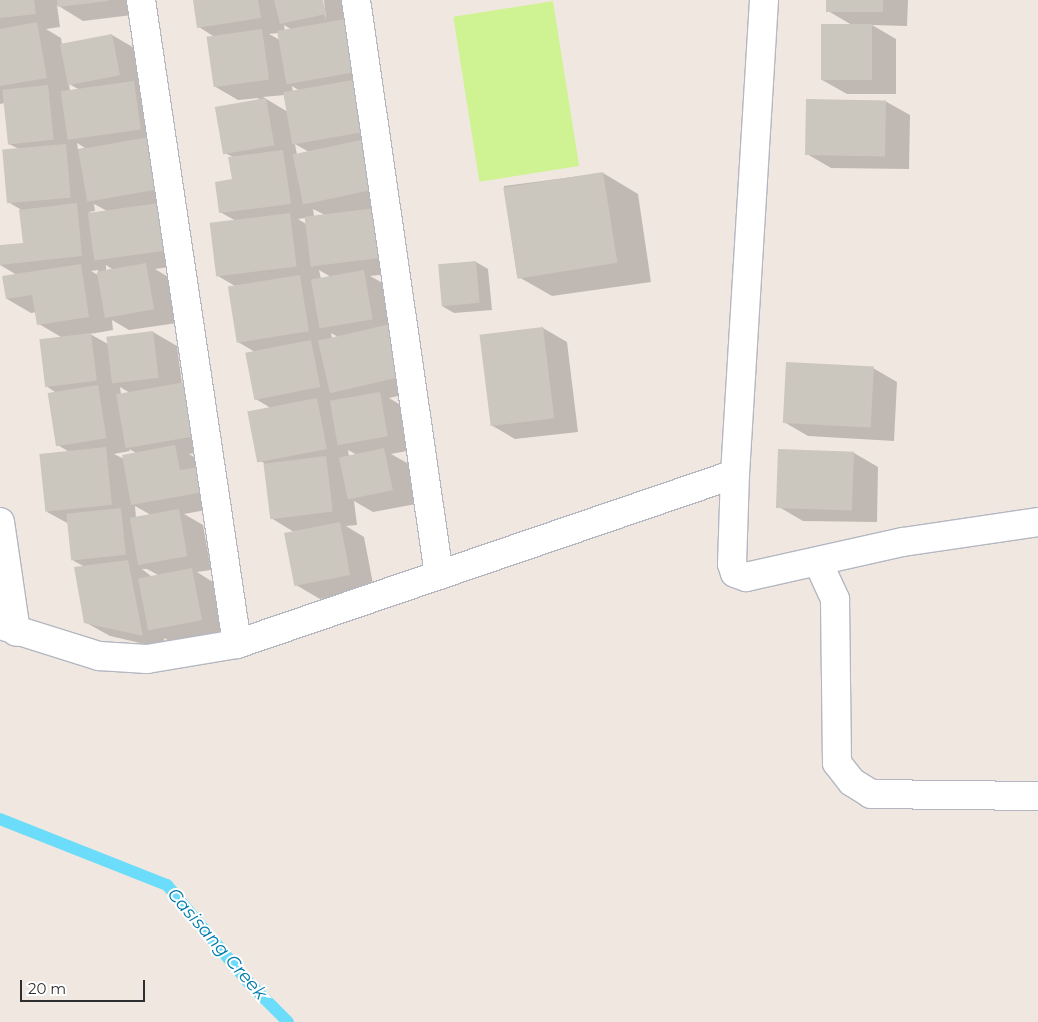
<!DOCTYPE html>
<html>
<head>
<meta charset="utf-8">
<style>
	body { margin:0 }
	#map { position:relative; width:1038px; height:1022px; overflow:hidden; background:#f0e8e0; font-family:Montserrat,sans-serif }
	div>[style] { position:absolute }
	.pitch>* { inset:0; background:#cff293; transform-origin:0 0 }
	.shadow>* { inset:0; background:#0003 }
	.stream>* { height:12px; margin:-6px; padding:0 6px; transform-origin:6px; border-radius:6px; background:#6bdcfa }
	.building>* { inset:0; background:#cbc6be; transform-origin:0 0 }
	.roads { filter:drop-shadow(1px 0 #b4b7c2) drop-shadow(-1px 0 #b4b7c2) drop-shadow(0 1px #b4b7c2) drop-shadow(0 -1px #b4b7c2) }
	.street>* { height:28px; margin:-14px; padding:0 14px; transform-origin:14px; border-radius:14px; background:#fff }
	span { translate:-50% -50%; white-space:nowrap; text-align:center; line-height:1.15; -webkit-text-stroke:4px #fff; paint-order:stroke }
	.water-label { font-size:18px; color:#017cae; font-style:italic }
	.scale { position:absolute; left:20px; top:980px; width:125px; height:22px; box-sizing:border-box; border:2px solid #2e2e2e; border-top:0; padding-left:6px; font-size:15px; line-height:18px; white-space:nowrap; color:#2e2e2e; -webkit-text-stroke:4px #fff; paint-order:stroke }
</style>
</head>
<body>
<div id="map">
	<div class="pitch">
		<i style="left:553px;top:1px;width:167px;height:101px;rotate:81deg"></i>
	</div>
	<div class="shadow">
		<i style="clip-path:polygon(evenodd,0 0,130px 0,132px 15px,83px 21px,57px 5px,60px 27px,46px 29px,61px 38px,62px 44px,112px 35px,136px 49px,190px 264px,155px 269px,170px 278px,177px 323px,129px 330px,112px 320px,113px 330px,90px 334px,108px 344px,153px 332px,177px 346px,182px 384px,218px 449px,189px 454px,199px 460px,228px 506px,184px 514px,203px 525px,211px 570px,197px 572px,216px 584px,226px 633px,173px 643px,164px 638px,166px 649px,110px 636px,85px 622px,85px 567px,74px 561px,69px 524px,47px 512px,71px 453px,56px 444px,55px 392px,46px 386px,61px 337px,39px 324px,37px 312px,31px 313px,7px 299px,17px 275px,0 265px,0 246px,24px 244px,20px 209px,8px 202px,19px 149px,9px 144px,5px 103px,0 104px,0 0,69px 84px,80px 90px,70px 91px,69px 84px,0 0,77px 143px,85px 148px,78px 149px,77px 143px,0 0,94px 204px,109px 212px,93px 215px,89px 212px,95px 211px,94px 204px,0 0,106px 265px,112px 269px,106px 270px,106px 265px,0 0,98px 270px,98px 275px,91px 271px,98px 270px,0 0,120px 387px,130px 393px,121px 394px,120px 387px,0 0,129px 449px,138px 454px,124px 459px,114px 454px,130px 451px,129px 449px,0 0,135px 506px,151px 515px,136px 518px,135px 506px,0 0,142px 569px,147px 569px,160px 576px,152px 577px,142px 569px)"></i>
		<i style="clip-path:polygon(evenodd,194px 0,322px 0,326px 20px,324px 0,343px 0,406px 272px,370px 276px,388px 286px,425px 390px,389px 398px,404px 407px,412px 450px,391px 454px,409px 464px,416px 504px,373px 512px,354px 501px,357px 525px,346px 526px,364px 537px,374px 589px,320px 599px,296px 585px,294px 532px,271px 518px,264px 463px,258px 460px,269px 407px,254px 398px,255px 352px,238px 342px,235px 286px,218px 276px,236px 221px,220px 212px,233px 180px,233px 157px,225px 153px,259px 98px,238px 100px,214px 86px,213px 36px,199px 27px,194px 0,284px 25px,292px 30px,285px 31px,284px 25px,194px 0,278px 33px,280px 40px,269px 34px,278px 33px,194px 0,292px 86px,300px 91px,293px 92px,292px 86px,194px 0,285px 95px,288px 112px,263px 97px,285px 95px,194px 0,295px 144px,309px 152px,297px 155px,295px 144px,194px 0,313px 209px,325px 215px,314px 216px,313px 209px,194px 0,305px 218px,306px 224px,298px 219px,305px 218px,194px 0,319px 270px,331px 277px,321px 279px,319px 270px,194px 0,331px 333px,338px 337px,332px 338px,331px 333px,194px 0,348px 450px,357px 455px,349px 456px,348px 450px)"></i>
		<i style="clip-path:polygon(828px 0,908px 0,907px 26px,872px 25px,896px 39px,896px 94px,847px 94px,822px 80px,852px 25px,828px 11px)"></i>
		<i style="clip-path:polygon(885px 101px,910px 115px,909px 169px,831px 168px,807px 154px)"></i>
		<i style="clip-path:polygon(603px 173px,638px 194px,651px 282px,552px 296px,517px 276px,504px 186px)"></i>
		<i style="clip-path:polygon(476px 262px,488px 269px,492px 310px,454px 313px,442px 306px)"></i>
		<i style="clip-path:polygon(543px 328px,567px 342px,578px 432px,515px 439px,491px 425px)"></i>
		<i style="clip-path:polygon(873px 368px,897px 382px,894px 441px,808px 436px,784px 422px)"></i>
		<i style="clip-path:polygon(780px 451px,854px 453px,878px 467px,877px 522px,803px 521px,779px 507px)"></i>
	</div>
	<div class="stream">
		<i style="left:0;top:819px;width:180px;rotate:21.6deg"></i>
		<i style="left:167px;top:885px;width:128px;rotate:50.1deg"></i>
		<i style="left:249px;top:983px;width:55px;rotate:45deg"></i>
	</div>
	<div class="building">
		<i style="clip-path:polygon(0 0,34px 0,36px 14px,0 18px)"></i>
		<i style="clip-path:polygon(57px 0,108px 0,108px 1px,58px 7px)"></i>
		<i style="clip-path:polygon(193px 0,258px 0,261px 18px,197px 28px)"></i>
		<i style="clip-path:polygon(274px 0,323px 0,326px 14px,280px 24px)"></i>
		<i style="left:826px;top:0;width:57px;height:12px"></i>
		<i style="left:345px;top:19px;width:54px;height:69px;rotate:80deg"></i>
		<i style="clip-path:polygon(37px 22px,47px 78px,0 86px,0 29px)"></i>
		<i style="left:821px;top:24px;width:51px;height:56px"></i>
		<i style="left:262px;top:29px;width:51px;height:56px;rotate:82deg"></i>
		<i style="left:112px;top:34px;width:42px;height:53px;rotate:79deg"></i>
		<i style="left:353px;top:80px;width:53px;height:71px;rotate:80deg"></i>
		<i style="left:134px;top:81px;width:49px;height:74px;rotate:82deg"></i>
		<i style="left:48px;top:85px;width:55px;height:46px;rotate:84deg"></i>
		<i style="left:266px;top:98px;width:48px;height:52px;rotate:80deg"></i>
		<i style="left:806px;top:99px;width:80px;height:56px;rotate:1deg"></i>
		<i style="left:149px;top:137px;width:53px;height:72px;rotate:80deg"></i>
		<i style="left:361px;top:140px;width:51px;height:70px;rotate:78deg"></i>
		<i style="left:66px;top:144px;width:54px;height:64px;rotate:85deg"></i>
		<i style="clip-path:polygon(283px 150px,291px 204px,219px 213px,215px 182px,232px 179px,228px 157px)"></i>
		<i style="left:603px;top:172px;width:92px;height:101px;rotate:81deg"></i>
		<i style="clip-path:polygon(77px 203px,82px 256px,0 265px,0 245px,23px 243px,19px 210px)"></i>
		<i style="left:159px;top:203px;width:48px;height:72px;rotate:82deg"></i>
		<i style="left:376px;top:208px;width:50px;height:72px;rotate:83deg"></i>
		<i style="left:290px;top:213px;width:54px;height:81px;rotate:83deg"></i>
		<i style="left:476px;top:261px;width:42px;height:38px;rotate:85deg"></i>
		<i style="left:146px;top:263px;width:47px;height:50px;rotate:80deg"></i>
		<i style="clip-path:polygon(81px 264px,89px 317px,37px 325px,32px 295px,6px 299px,2px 276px)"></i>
		<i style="left:364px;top:270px;width:50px;height:54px;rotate:80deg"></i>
		<i style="left:300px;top:275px;width:57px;height:73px;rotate:81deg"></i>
		<i style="left:390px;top:324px;width:54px;height:74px;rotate:77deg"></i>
		<i style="left:543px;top:327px;width:92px;height:64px;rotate:83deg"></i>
		<i style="left:153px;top:331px;width:47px;height:47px;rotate:83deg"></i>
		<i style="left:91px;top:333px;width:48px;height:52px;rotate:83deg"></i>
		<i style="left:311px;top:340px;width:48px;height:67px;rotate:79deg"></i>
		<i style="left:786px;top:362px;width:88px;height:61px;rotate:3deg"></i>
		<i style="left:185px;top:382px;width:55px;height:70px;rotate:80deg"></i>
		<i style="left:98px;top:385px;width:54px;height:51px;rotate:81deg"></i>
		<i style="left:380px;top:392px;width:45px;height:51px;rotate:80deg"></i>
		<i style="left:317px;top:398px;width:52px;height:71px;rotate:79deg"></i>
		<i style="clip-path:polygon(175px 445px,180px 470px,199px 467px,204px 492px,131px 505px,122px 455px)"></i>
		<i style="left:106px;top:447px;width:58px;height:67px;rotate:84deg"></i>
		<i style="left:384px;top:448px;width:43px;height:46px;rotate:78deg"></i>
		<i style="left:778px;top:449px;width:76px;height:59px;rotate:2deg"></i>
		<i style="left:326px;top:456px;width:56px;height:63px;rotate:83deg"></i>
		<i style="left:121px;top:508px;width:47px;height:55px;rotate:84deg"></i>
		<i style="left:179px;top:509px;width:48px;height:50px;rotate:80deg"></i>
		<i style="left:340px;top:522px;width:54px;height:57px;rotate:79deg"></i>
		<i style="clip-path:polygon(128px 560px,143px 636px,84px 623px,74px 567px)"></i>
		<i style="left:192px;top:568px;width:53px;height:55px;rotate:79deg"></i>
	</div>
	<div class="roads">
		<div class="street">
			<i style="left:141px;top:0;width:651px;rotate:81.52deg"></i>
			<i style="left:356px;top:0;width:581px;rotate:81.79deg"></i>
			<i style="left:764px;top:0;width:475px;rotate:93.5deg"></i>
			<i style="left:735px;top:474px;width:90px;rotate:91.9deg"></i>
			<i style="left:732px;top:564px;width:9px;rotate:72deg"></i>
			<i style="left:735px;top:573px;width:12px;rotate:20deg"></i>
			<i style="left:746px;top:577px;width:161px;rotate:-12.6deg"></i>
			<i style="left:903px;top:542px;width:136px;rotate:-8.4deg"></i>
			<i style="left:0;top:522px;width:111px;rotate:81.7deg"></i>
			<i style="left:818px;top:562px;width:41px;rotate:65.3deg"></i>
			<i style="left:835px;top:599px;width:164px;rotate:89.3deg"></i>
			<i style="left:837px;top:763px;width:24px;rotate:52deg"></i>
			<i style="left:852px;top:782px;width:22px;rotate:32deg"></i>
			<i style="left:871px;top:794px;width:167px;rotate:0.7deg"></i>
			<i style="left:0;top:625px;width:104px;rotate:17.4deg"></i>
			<i style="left:99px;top:656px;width:48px;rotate:3.6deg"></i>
			<i style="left:147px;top:659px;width:91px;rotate:-9.5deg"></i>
			<i style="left:237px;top:644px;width:526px;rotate:-18.85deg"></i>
		</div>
	</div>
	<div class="water-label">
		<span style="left:217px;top:944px;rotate:49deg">Casisang Creek</span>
	</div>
	<div class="scale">20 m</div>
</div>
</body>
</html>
